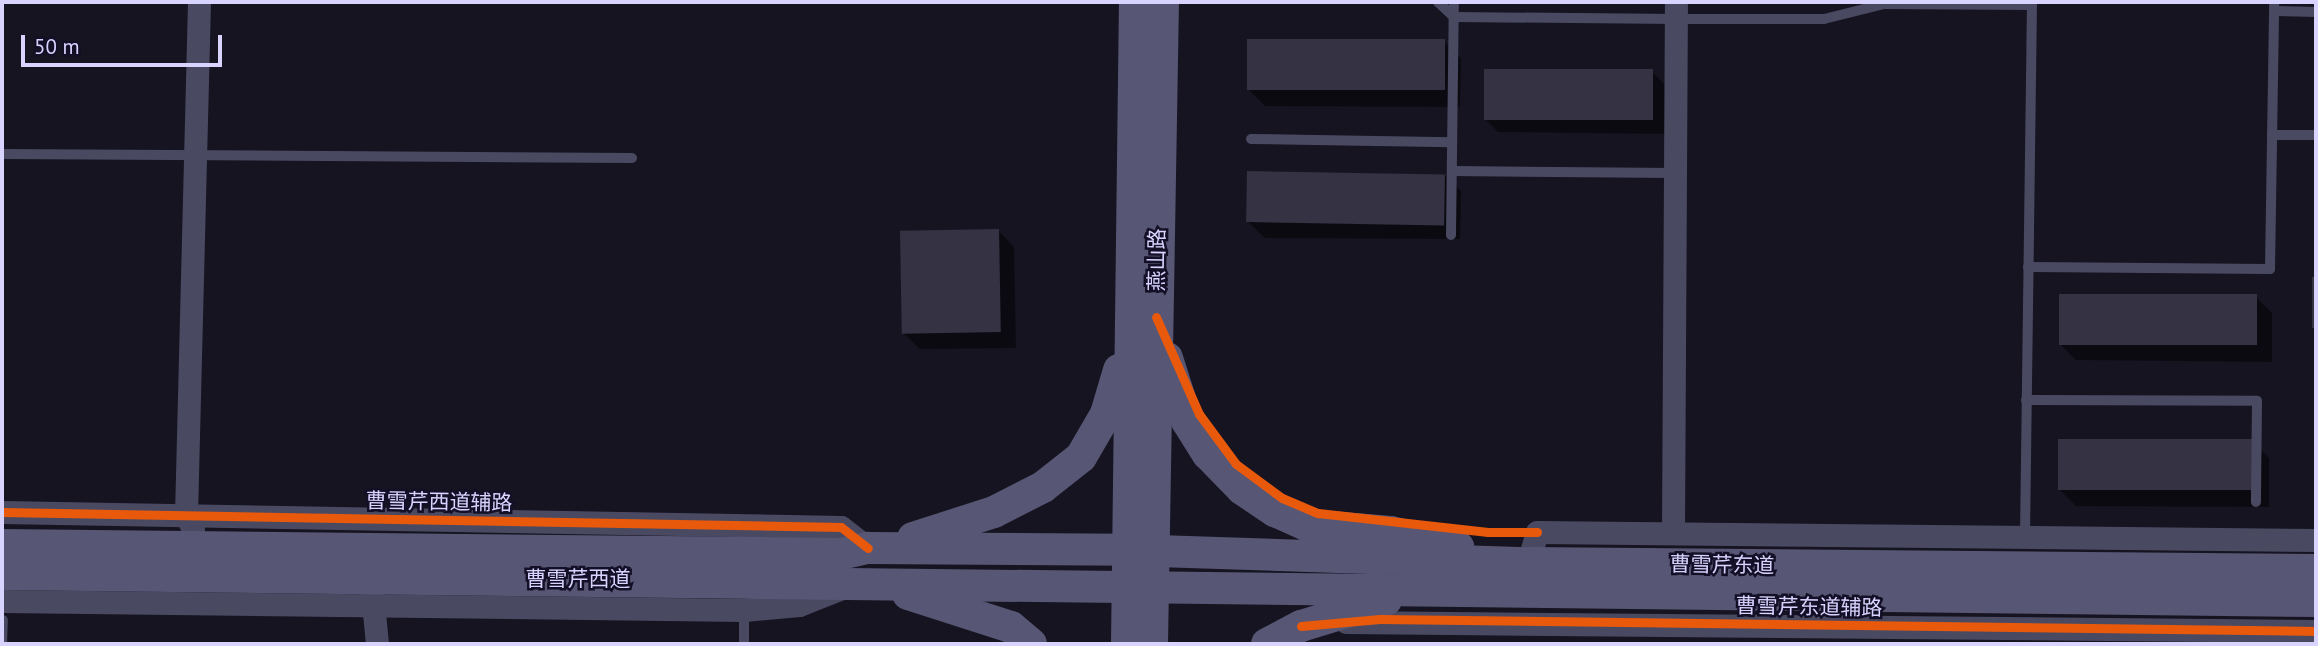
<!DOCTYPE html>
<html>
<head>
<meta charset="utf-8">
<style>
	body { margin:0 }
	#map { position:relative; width:2318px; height:646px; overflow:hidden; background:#161421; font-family:"PT Sans","Noto Sans SC",sans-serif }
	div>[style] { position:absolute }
	.shadow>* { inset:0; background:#0007 }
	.building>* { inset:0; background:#343243; transform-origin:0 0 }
	.lane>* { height:10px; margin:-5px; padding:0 5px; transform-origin:5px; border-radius:5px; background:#4a4962 }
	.street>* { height:23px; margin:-11.5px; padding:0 11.5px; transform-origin:11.5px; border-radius:11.5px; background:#4a4962 }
	.secondary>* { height:32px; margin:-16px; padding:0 16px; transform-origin:16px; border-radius:16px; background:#575674 }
	.cycleway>* { height:9px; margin:-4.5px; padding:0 4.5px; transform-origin:4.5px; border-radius:4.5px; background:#e8590c }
	span { translate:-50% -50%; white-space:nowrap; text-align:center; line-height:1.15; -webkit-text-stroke:5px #130f26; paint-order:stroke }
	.street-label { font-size:21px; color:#d9d4ff }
	.frame { position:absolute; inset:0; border:4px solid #d9d4ff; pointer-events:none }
	.scale { position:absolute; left:21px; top:35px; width:201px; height:32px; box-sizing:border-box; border:4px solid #d9d4ff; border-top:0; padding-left:9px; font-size:21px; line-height:24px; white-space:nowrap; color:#d9d4ff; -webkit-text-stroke:5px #130f26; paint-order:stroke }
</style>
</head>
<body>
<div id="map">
	<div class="shadow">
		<i style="clip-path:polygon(1444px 42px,1461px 58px,1460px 107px,1265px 106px,1248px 89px)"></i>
		<i style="clip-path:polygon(1652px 72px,1665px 85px,1665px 134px,1498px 132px,1485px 119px)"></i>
		<i style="clip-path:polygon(1444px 175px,1461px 191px,1460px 239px,1265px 238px,1248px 222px)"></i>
		<i style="clip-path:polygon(998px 230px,1014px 247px,1016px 348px,920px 349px,903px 333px)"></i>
		<i style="clip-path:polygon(2256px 297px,2272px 313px,2272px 362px,2076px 360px,2060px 344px)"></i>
		<i style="clip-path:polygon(2253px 442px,2269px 458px,2269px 507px,2076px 506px,2059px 489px)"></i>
	</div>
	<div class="building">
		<i style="left:1247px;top:39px;width:198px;height:51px"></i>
		<i style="left:1484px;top:69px;width:169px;height:51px"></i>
		<i style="left:1247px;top:171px;width:198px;height:51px;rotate:1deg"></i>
		<i style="left:999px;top:229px;width:103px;height:99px;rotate:89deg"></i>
		<i style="left:2312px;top:277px;width:4px;height:51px"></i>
		<i style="left:2059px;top:294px;width:198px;height:51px"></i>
		<i style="left:2058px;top:439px;width:195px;height:51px"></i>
	</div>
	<div class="lane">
		<i style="left:1438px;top:2px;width:22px;rotate:43deg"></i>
		<i style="left:1454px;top:17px;width:222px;rotate:0.5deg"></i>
		<i style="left:1676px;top:19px;width:148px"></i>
		<i style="left:1824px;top:19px;width:62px;rotate:-14deg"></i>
		<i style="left:1884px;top:4px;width:148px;rotate:0.4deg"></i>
		<i style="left:2274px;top:11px;width:42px;rotate:1.4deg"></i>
		<i style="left:2272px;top:135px;width:44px"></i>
		<i style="left:1251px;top:139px;width:201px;rotate:0.9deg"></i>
		<i style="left:2px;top:154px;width:630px;rotate:0.36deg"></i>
		<i style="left:1452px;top:171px;width:223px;rotate:0.5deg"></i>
		<i style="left:1451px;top:235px;width:233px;rotate:-89.3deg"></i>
		<i style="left:2028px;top:267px;width:242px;rotate:0.5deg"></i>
		<i style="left:2270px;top:269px;width:267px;rotate:-89.1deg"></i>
		<i style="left:2026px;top:400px;width:231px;rotate:0.2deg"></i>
		<i style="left:2257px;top:401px;width:101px;rotate:90.6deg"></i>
		<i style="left:2025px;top:536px;width:534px;rotate:-89.25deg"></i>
		<i style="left:744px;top:610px;width:34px;rotate:90deg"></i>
		<i style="left:2px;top:644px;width:24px;rotate:-88deg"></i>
	</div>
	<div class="street">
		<i style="left:2px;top:512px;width:839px;rotate:1.02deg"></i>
		<i style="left:841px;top:527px;width:34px;rotate:38deg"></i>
		<i style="left:193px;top:529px;width:16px;rotate:-117deg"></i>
		<i style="left:186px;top:515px;width:513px;rotate:-88.55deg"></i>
		<i style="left:1673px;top:532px;width:530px;rotate:-89.68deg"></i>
		<i style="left:1528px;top:563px;width:32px;rotate:-74deg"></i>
		<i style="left:1537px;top:532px;width:779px;rotate:0.59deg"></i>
		<i style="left:372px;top:592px;width:52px;rotate:84.5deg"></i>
		<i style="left:2px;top:601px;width:742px;rotate:0.69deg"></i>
		<i style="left:744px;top:610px;width:55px;rotate:-5.2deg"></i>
		<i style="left:799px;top:605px;width:46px;rotate:-21.6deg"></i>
		<i style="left:1346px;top:622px;width:970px;rotate:0.53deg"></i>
	</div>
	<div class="secondary">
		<i style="left:1167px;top:358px;width:66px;rotate:72.4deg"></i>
		<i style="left:1187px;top:421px;width:39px;rotate:58deg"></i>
		<i style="left:1208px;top:454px;width:49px;rotate:45.8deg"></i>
		<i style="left:1242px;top:489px;width:40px;rotate:34deg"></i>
		<i style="left:1275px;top:511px;width:34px;rotate:24deg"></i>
		<i style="left:1306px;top:525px;width:85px;rotate:4.7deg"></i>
		<i style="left:1391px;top:532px;width:69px;rotate:12.6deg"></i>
		<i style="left:913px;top:538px;width:85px;rotate:-17.8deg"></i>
		<i style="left:994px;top:512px;width:55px;rotate:-27deg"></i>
		<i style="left:1043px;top:487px;width:48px;rotate:-38.3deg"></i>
		<i style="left:1081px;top:457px;width:50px;rotate:-59.8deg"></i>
		<i style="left:1106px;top:414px;width:46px;rotate:-73.5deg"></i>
		<i style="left:2px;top:545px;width:839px;rotate:0.61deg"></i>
		<i style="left:841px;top:554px;width:28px;rotate:-13deg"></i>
		<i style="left:868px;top:548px;width:259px;rotate:0.4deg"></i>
		<i style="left:1127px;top:550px;width:401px;rotate:1.9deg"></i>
		<i style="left:1528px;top:563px;width:788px;rotate:0.51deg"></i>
		<i style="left:2px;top:574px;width:2314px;rotate:0.67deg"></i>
		<i style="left:908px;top:594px;width:108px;rotate:17.8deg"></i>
		<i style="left:1011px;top:627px;width:26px;rotate:40deg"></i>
		<i style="left:1127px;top:644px;width:642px;rotate:-89.29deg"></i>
		<i style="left:1152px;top:644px;width:642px;rotate:-89.02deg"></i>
		<i style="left:1267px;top:644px;width:38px;rotate:-28deg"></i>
		<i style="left:1301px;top:626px;width:89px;rotate:-17deg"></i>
	</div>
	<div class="cycleway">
		<i style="left:1156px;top:317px;width:106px;rotate:66.1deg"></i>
		<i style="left:1199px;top:414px;width:62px;rotate:53.5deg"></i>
		<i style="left:1236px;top:464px;width:57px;rotate:36.5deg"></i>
		<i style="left:1282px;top:498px;width:39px;rotate:23deg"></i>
		<i style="left:1318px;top:513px;width:171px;rotate:6.4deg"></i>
		<i style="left:1488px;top:532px;width:49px"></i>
		<i style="left:2px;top:512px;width:839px;rotate:1.02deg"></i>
		<i style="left:841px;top:527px;width:34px;rotate:38deg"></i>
		<i style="left:1301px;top:626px;width:79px;rotate:-5.1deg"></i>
		<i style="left:1380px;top:619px;width:936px;rotate:0.73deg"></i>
	</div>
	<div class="street-label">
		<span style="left:1157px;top:260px;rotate:-89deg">燕山路</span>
		<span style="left:439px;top:502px;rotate:1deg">曹雪芹西道辅路</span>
		<span style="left:1722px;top:565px;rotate:1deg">曹雪芹东道</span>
		<span style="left:578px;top:579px">曹雪芹西道</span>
		<span style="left:1809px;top:607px;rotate:1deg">曹雪芹东道辅路</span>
	</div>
	<div class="frame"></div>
	<div class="scale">50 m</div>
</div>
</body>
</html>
